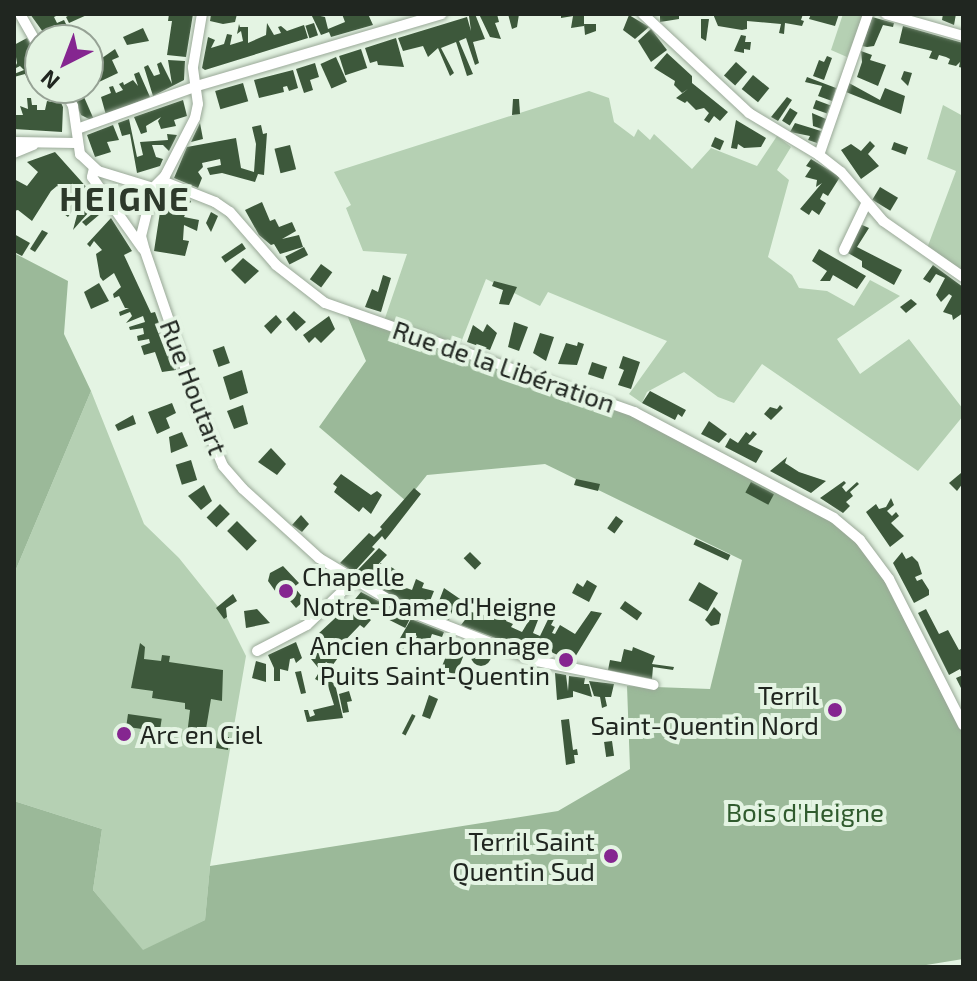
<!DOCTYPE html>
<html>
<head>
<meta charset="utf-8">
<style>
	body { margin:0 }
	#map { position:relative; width:977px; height:981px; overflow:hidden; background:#e4f4e3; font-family:"Exo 2",sans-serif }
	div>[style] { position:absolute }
	.green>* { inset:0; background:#b5d0b3 }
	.forest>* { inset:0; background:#9bb999 }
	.building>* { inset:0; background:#3d583b; transform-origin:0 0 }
	.round { border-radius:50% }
	.roads { filter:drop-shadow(0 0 2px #99a897) drop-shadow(0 0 2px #99a897) }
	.minor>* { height:10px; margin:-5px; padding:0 5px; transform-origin:5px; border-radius:5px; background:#fff }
	.dots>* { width:22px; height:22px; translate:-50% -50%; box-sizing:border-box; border:4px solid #e4f4e3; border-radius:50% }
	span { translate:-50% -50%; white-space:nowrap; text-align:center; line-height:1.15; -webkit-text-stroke:8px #e4f4e3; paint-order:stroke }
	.street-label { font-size:26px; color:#202620 }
	.poi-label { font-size:26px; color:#202620 }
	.left { translate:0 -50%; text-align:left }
	.right { translate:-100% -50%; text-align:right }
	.park-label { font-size:26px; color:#305b2e }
	.district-label { font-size:34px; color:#2d392b; font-weight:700; letter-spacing:2px }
	.frame { position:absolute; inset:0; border:16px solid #202620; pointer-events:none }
	.north { position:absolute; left:24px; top:24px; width:80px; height:80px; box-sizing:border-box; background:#e4f4e3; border:2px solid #96a295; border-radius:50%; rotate:222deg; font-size:22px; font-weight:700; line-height:32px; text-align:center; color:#202620 }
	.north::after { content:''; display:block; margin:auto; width:28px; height:36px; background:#852690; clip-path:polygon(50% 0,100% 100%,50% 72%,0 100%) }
</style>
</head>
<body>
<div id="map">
	<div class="green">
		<i style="clip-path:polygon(843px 14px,863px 16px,847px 57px,831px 50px)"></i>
		<i style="clip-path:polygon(589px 91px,609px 98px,614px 122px,634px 137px,638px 129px,650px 140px,654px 134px,692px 169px,711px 148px,757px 166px,777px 136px,791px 147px,777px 170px,789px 180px,768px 257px,792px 275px,799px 288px,827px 291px,854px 306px,870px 280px,900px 296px,837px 339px,860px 374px,909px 339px,963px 409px,963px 416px,918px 471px,762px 364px,734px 403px,718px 397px,684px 372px,647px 392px,642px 403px,629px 394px,667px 341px,548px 292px,540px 306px,486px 279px,458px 350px,383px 324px,407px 254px,363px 251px,346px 208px,351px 205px,334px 172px)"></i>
		<i style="clip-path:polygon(943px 105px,963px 116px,963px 268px,958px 273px,926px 251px,956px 171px,927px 159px)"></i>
		<i style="clip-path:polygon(91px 391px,144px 524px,179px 558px,227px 618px,246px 656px,210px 866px,205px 920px,143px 951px,93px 890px,102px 829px,14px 801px,14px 574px)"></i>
	</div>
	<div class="forest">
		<i style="clip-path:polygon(14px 253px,68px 281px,64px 334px,91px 391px,14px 574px)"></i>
		<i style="clip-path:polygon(345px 310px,599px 397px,809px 503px,873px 555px,963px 725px,963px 959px,914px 967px,14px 967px,14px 801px,102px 829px,93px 890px,143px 950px,205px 920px,210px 866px,558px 811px,630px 769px,627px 686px,710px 689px,742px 560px,545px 464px,427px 475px,406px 501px,319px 427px,366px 361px)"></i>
	</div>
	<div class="building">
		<i style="clip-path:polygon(30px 14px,60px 14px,54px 17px,57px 23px,64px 20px,67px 26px,58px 31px,55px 25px,43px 32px)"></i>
		<i style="clip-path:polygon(71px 14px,89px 14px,69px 23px,66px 17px)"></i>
		<i style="clip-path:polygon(169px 14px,193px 14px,186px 57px,167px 55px,172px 21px,168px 21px)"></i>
		<i style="clip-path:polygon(211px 14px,237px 14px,235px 22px,223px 24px,210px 21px)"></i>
		<i style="clip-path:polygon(311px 14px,325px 17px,328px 29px,345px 22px,342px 14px,368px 14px,373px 25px,331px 37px,329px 32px,321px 35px)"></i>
		<i style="clip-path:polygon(475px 14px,485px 39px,473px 42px,479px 63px,475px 65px,466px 38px,459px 41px,473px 74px,467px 76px,456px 42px,441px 48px,454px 73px,450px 76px,438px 48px,428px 57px,423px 46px,403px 51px,398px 38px,467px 17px,471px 31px,469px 16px)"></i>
		<i style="clip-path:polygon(479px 14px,497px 14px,499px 22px,495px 23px,501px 39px,490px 37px)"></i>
		<i style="clip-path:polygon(508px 14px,519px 14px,517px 27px,512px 29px)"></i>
		<i style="clip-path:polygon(561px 14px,584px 14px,584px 26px,571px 28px,573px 16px,561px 18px)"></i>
		<i style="clip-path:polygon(660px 14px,679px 14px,679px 19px,660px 22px)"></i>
		<i style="clip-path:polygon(713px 14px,803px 14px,801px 20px,804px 21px,802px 26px,785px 23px,784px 34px,779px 33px,781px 24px,747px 21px,747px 29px,742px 30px,718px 26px)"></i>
		<i style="clip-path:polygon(811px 14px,839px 14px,835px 26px,809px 19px)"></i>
		<i style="clip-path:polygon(943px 14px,956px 14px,954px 25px,942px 20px)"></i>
		<i style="clip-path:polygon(629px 15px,649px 27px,635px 39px,623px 30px)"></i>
		<i style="clip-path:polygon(872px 17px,894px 23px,893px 27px,883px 25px,874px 46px,867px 47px,862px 46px)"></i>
		<i style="clip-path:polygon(701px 19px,709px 19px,706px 41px,701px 38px)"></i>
		<i style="clip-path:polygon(267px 23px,274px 35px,281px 33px,278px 27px,281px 26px,287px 31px,304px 25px,308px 38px,205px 70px,202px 68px,208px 37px,215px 40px,211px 48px,224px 44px,227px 34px,232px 35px,230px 45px,243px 41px,241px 31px,237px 34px,239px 24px,240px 27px,248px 27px,248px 43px,266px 35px)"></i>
		<i style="left:314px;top:23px;width:13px;height:9px;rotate:72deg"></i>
		<i style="clip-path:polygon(584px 24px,596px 24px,596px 31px,585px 35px)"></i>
		<i style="clip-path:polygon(903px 26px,963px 43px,963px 68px,959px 67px,960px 62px,956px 66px,948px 64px,950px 59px,946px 57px,939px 55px,937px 60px,929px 58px,932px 51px,899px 43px)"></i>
		<i style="clip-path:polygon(143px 28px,149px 41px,127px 45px,123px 37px)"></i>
		<i style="clip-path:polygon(651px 29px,667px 50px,651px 62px,638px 41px)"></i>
		<i style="clip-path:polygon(741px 35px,746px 36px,745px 42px,751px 42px,750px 50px,744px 49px,744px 53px,734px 51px)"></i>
		<i style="clip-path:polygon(27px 38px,40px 62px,37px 84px,30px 84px,25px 74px,14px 77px,14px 74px,24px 70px,20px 66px,14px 69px,17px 63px,14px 45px)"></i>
		<i style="clip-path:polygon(396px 38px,404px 67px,378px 65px,377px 61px,370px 63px,365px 48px)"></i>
		<i style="clip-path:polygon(115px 49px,119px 57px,112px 60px,118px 73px,99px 82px,91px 66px,88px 68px,88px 57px,92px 65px)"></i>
		<i style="left:361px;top:49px;width:20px;height:23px;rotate:72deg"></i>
		<i style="clip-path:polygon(861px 51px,872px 55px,870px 60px,886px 65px,878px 86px,857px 77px,862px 62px)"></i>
		<i style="clip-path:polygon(667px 53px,692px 76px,692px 83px,728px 112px,720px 121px,714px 116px,709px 123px,704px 120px,709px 113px,704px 108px,696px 110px,687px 101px,685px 103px,676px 98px,688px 89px,682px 93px,674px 85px,675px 81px,654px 68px)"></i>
		<i style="clip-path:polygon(827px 56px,832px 58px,824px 80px,813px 76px,819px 60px,824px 62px)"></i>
		<i style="left:336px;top:57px;width:27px;height:17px;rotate:66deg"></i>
		<i style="clip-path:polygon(168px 60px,185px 61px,184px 80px,153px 96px,144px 67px,148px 65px,154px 76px,160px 74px,157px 64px,161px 62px,172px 84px)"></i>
		<i style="left:736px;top:62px;width:15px;height:18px;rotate:42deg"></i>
		<i style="clip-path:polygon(315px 63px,319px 77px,310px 80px,313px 90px,304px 93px,296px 69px)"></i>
		<i style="clip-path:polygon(293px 70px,298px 88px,289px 91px,287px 86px,283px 87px,284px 92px,259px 98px,254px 80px)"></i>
		<i style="clip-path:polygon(904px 71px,912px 73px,908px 86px,901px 79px)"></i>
		<i style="clip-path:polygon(139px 72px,150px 97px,106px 115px,101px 97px,111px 93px,109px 87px,113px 86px,116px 93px,123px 90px,119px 84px,123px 82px,124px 85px,133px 80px,138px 86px,134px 74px)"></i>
		<i style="left:753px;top:75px;width:21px;height:18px;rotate:39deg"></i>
		<i style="clip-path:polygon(807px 77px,836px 88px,832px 101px,818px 96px,822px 86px,805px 82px)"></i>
		<i style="left:243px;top:83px;width:19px;height:29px;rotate:74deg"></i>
		<i style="clip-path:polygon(849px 83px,880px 100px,885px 88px,905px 96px,901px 114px,846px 92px)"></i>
		<i style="clip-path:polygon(54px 88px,63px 107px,62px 132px,14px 129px,14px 115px,23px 115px,20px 106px,28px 109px,27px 98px,31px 98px,32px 105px,37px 105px,37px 110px,45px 110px,47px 101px,52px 102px,47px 92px)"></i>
		<i style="clip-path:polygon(69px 88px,80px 88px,95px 122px,81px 115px)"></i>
		<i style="clip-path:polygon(787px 97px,792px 100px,778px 121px,771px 117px)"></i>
		<i style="clip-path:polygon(513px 99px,519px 99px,520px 114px,512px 115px)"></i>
		<i style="clip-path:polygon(183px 100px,187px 116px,174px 120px,176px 126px,161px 129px,158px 121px,161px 117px,146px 126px,147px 132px,141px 134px,134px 117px)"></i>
		<i style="left:816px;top:100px;width:15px;height:9px;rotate:20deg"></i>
		<i style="left:790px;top:108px;width:9px;height:15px;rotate:32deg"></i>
		<i style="clip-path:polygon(812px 113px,826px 119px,822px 129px,813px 126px)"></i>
		<i style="clip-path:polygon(129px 119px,137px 157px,143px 155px,140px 142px,168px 140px,167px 134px,177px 135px,169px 151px,163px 145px,152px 145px,156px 157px,163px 159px,160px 166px,137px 173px,130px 134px,122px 136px,118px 123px)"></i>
		<i style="clip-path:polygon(736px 120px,766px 138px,761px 147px,744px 148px,738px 144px,737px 149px,731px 148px)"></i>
		<i style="clip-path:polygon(200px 123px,203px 139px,191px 142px)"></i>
		<i style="clip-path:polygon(795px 123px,821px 131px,817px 143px,808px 140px,810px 136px,790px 132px)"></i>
		<i style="clip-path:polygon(113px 125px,119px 140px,107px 142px,111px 152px,95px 157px,87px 135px)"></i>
		<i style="clip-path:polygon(261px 125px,263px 134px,267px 133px,264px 175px,258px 174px,255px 182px,222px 173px,210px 175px,207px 168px,221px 165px,220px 159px,202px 163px,203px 167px,198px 172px,202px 178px,198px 188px,174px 178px,187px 147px,236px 138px,241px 168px,254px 172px,256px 144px,252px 127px)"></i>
		<i style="left:715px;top:137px;width:10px;height:10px;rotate:24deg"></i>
		<i style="clip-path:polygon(870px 141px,875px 146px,868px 154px,879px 166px,861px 179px,841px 150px,851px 144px,861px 151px)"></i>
		<i style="left:894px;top:142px;width:15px;height:8px;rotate:20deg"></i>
		<i style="left:290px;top:145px;width:25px;height:16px;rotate:76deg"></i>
		<i style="clip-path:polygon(55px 152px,106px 209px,86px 226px,82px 222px,92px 214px,89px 212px,73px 230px,77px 215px,73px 210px,68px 217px,64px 214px,74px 201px,69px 203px,62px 194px,73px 183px,64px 190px,57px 186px,51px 191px,32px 221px,18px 210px,14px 211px,14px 179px,27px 186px,38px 172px,27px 162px)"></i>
		<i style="clip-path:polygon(811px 159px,840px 177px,828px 196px,823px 193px,820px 199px,826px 203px,819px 215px,812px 210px,809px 215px,800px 209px,822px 183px,816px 187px,817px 180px,805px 177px,811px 168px,806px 166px)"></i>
		<i style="left:880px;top:187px;width:21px;height:15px;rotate:31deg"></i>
		<i style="clip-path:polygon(169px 191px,191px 201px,184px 217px,199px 220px,197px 231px,184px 225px,183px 240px,189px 241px,185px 256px,154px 251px,160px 212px)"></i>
		<i style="clip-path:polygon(262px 202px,270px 221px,275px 219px,279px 227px,292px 222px,296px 231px,282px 239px,299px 235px,303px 247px,280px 254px,274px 244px,271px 245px,259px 235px,245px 210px)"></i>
		<i style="clip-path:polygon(211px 212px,218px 216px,211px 232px,206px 223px)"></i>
		<i style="clip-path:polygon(111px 218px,132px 251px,124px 255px,151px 313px,155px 312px,176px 370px,162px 372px,155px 352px,144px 355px,141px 346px,150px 343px,149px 339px,138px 341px,137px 336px,144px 334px,143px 328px,130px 330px,129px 327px,145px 322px,143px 316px,126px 323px,132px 316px,130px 312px,120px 316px,119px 312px,129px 308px,125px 308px,119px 296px,114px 298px,113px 294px,121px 287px,114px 273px,103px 281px,100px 277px,96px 254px,102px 250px,94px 241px,90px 247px,87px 244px)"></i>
		<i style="clip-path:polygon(860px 224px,869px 228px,857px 247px,902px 270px,894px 285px,862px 267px,862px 261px,848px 253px)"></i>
		<i style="clip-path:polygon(42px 230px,48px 233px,35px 252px,30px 249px)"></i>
		<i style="clip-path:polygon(14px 234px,30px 243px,22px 256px,14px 252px)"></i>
		<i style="left:242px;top:243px;width:7px;height:25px;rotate:56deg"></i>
		<i style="left:304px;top:247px;width:9px;height:21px;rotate:63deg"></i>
		<i style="clip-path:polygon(819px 249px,866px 276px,857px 289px,833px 275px,830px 281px,820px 281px,827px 271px,812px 261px)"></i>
		<i style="clip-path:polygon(243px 258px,259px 271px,245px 284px,231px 270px)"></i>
		<i style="left:321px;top:264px;width:14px;height:19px;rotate:36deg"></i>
		<i style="clip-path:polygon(933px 265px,963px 287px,963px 313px,953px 320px,952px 315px,943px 312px,952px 296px,949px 294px,941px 302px,936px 295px,945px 278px,936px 274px,930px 283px,923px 279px)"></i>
		<i style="clip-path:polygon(383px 275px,391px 278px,381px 312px,365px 307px,372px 289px,378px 292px)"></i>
		<i style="clip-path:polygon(494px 281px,517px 287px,509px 305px,499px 304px,503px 290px,492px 286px)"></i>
		<i style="clip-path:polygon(99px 283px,109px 301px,91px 309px,84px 292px)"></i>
		<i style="clip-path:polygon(911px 299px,917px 304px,906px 313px,900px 307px)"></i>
		<i style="clip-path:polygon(294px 311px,306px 322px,296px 331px,286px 319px)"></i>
		<i style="clip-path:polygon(276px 315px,282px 322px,271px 334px,264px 326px)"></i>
		<i style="clip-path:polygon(329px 316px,335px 329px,321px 343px,315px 337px,309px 343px,303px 335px)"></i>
		<i style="clip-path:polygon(514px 322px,528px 327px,519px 351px,508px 347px)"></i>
		<i style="clip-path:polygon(487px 324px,497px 333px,490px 350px,467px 342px,473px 325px,483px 332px)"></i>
		<i style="clip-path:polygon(540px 333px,554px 337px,546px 361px,533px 353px)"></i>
		<i style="clip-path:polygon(578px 342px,584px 344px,577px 365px,558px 364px,566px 343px,577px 346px)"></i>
		<i style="left:224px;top:346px;width:18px;height:12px;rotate:71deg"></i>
		<i style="clip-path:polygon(623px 356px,640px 362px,631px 389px,618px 385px,624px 370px,619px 368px)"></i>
		<i style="left:592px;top:362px;width:16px;height:13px;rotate:18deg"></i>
		<i style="clip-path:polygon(242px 370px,248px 393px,230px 400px,223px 377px)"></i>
		<i style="clip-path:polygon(650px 391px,686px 410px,682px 417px,678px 414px,675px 420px,642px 403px)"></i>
		<i style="clip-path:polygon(172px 403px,176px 413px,166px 418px,170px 428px,157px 434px,148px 412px)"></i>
		<i style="clip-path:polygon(243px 405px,248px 424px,234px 429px,227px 411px)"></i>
		<i style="clip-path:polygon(780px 405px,783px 408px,771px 420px,764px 414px,770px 407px,777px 409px)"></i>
		<i style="clip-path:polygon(133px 415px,136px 424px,118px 431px,115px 425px)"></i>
		<i style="clip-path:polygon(709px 421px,727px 434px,719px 443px,701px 434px)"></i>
		<i style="clip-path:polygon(753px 431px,757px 434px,748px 444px,763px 451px,756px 463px,725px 447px,730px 438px,738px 443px,746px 432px,750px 435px)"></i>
		<i style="clip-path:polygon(182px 432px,188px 446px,171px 453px,169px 437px)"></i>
		<i style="clip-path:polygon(271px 448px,286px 464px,277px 475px,258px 462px)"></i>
		<i style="clip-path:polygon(787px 457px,785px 463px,799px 472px,826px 481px,811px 493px,770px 471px)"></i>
		<i style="left:191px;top:460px;width:21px;height:16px;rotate:73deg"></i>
		<i style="clip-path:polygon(961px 473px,963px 483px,957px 491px,949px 483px)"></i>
		<i style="clip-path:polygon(341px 474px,371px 495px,377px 491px,382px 495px,371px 514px,363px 507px,359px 512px,334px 492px,337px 487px,333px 484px)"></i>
		<i style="clip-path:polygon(576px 479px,600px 484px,598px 491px,574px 485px)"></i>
		<i style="clip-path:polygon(844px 481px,846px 483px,842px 487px,846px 492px,857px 482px,859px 484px,850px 492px,853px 496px,846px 502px,850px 506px,843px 513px,820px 498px)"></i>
		<i style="left:751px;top:482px;width:26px;height:12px;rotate:28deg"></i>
		<i style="clip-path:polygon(204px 485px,212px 501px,201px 510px,188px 496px)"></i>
		<i style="clip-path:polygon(414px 488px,421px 494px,390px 534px,385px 540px,382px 536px,372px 547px,375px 549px,354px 572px,340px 563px,369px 533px,374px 537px,382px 529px,380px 527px)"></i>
		<i style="clip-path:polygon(891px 498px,894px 505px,887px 511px,892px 516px,896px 512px,899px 516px,891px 523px,904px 536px,890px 547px,866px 512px,876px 504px,879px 509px,886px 507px)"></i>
		<i style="left:220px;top:504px;width:14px;height:19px;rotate:45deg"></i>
		<i style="clip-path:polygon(301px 515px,309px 524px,302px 532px,292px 525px)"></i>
		<i style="left:616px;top:516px;width:9px;height:15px;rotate:36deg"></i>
		<i style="left:237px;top:521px;width:28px;height:14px;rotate:45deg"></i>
		<i style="left:696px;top:539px;width:38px;height:6px;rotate:25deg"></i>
		<i style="clip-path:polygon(379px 548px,387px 555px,373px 570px,381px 563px,386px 577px,391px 567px,401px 573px,395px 584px,412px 590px,416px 579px,424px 583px,422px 588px,434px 591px,426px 611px,389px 595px,355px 573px)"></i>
		<i style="left:470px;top:552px;width:16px;height:9px;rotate:45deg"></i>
		<i style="clip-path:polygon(902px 552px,906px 559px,912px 556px,918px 562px,922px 574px,915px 577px,917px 581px,922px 579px,929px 590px,929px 595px,914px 603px,893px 563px)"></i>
		<i style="clip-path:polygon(283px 566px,299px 583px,294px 587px,305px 600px,296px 608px,285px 595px,281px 599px,268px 581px,270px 573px)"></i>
		<i style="clip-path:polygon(587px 580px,597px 586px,589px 602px,572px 593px,577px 583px,583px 587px)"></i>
		<i style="left:699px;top:582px;width:22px;height:21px;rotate:30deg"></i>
		<i style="clip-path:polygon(444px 588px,463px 601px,460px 610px,454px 606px,449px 620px,434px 614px)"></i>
		<i style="clip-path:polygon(361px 592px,382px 603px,367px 617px,371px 620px,364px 628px,360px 625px,335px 651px,340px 655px,332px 666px,326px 662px,320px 670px,311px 659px,325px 643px,318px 634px,346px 608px,351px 612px,355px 608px,351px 604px)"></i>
		<i style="clip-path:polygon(233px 594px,237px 601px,226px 608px,227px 617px,224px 619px,216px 608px)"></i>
		<i style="left:625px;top:601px;width:21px;height:9px;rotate:35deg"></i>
		<i style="clip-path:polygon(714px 607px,721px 614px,719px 624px,711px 626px,705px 620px)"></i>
		<i style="clip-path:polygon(257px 609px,270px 623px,246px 628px,244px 611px)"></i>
		<i style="clip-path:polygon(553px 609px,558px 612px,551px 625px,555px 627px,552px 633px,555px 634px,560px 625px,575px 634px,591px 611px,602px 613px,572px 662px,547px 650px,543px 656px,461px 625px,471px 612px,493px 617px,499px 612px,508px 615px,506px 621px,513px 624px,511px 627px,522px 632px,531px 617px,538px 620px,533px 633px,540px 636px)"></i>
		<i style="clip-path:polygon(926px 609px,939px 634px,948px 630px,959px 650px,963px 648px,963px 692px,956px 678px,963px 675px,960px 669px,949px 675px,918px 613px)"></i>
		<i style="left:392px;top:610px;width:20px;height:10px;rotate:27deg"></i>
		<i style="clip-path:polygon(411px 619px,444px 632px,442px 637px,432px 634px,425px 653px,412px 647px,417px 636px,412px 633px,403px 649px,399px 647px,402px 641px,399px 640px)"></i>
		<i style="clip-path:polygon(296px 642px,302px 658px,296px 663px,294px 658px,290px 659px,288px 671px,280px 669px,280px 681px,274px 681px,274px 668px,268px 655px)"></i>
		<i style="clip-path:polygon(140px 643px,145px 647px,144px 659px,161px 661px,162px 655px,170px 656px,169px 662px,223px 670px,222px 701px,211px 699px,204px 741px,189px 739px,187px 735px,190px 710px,185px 709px,185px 703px,152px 698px,153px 691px,131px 688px)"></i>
		<i style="left:451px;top:644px;width:16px;height:27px;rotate:22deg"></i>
		<i class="round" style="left:471px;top:646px;width:20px;height:20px"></i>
		<i style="clip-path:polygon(633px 647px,655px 656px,652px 664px,674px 667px,673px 670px,653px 667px,652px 679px,608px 670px,610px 660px,621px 662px,624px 649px,632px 651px)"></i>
		<i style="clip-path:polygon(256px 661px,266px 664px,266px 682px,252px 678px)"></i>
		<i style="clip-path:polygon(301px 671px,306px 693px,301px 694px,295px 672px)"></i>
		<i style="clip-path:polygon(555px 673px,566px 675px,568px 691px,569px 676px,585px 678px,584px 684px,589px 684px,592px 697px,573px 691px,573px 697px,557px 700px)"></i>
		<i style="clip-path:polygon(318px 674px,335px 684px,343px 718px,307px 722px,304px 710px,308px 710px,310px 717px,315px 715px,313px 710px,334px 705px,328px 686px,315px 679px)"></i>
		<i style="clip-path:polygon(589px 681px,614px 684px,611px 697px,605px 697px,607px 706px,602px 708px,600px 697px,594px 696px)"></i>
		<i style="clip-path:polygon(349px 691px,352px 701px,347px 702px,349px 712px,343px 713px,339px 694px)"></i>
		<i style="clip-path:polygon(429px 695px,438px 699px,430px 719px,422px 716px)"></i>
		<i style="left:128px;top:714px;width:34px;height:13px;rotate:8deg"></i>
		<i style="left:412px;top:714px;width:4px;height:22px;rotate:27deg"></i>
		<i style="clip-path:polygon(569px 719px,573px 750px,577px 749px,578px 755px,574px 755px,575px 763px,566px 765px,561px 720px)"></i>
		<i style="clip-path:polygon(218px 736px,229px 737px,228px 750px,216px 748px)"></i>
		<i style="left:612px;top:741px;width:15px;height:8px;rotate:82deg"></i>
	</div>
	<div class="roads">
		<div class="minor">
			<i style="left:20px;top:14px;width:40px;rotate:60.3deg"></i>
			<i style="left:643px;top:14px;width:145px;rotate:43deg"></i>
			<i style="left:749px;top:113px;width:82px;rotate:31deg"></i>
			<i style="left:819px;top:155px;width:28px;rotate:38deg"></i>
			<i style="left:841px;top:172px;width:65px;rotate:49.4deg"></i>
			<i style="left:883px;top:221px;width:98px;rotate:35deg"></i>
			<i style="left:886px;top:14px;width:80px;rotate:15.9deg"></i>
			<i style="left:63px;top:88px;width:21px;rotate:61deg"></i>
			<i style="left:73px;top:106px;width:49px;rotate:81.7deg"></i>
			<i style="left:80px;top:154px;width:25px;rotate:43deg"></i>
			<i style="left:98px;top:171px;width:58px;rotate:17.2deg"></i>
			<i style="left:153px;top:188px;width:17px;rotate:-45deg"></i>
			<i style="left:165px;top:176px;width:65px;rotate:-62.7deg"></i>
			<i style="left:195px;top:118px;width:14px;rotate:-78deg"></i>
			<i style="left:198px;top:104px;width:37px;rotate:-98deg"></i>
			<i style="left:193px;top:67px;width:54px;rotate:-80.4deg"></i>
			<i style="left:77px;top:129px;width:127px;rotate:-19.7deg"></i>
			<i style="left:197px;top:86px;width:255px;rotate:-16.4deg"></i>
			<i style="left:14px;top:142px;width:62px;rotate:0.9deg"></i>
			<i style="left:14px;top:153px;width:21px;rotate:-23deg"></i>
			<i style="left:819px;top:155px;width:149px;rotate:-70.8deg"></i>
			<i style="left:94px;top:168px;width:9px;rotate:103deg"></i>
			<i style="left:92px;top:177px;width:88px;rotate:54.7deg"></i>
			<i style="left:162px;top:181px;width:57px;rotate:21.6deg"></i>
			<i style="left:215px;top:202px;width:18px;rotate:34deg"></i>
			<i style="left:230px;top:212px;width:70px;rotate:49deg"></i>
			<i style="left:276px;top:265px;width:62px;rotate:37.8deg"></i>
			<i style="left:325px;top:303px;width:328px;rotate:19.4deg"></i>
			<i style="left:634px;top:412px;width:226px;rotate:27.9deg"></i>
			<i style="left:834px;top:518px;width:34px;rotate:40deg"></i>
			<i style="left:860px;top:540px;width:49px;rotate:53.4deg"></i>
			<i style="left:889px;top:579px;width:164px;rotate:63.1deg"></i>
			<i style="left:153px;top:188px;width:49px;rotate:104deg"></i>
			<i style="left:141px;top:236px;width:16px;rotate:75deg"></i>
			<i style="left:145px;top:251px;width:178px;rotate:71deg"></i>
			<i style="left:203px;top:419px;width:51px;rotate:66.9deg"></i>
			<i style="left:223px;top:466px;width:30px;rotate:49deg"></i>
			<i style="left:243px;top:489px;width:103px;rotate:42.2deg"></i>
			<i style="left:319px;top:558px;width:101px;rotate:30.9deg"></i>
			<i style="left:406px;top:610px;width:141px;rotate:21.3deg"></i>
			<i style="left:537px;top:661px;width:119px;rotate:11.6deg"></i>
			<i style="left:844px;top:250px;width:51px;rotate:-64.4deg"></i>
			<i style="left:257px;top:651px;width:56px;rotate:-27.5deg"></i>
			<i style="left:307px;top:625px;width:64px;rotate:-43.7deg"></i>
		</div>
	</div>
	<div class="dots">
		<i style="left:286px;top:591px;background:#852690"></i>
		<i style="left:566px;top:660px;background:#852690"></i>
		<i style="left:835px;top:710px;background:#852690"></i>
		<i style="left:124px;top:734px;background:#852690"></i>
		<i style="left:611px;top:856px;background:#852690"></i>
	</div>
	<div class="street-label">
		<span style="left:504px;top:366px;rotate:19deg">Rue de la Libération</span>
		<span style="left:194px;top:387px;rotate:69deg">Rue Houtart</span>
	</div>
	<div class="poi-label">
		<span class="left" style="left:302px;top:591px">Chapelle<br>Notre-Dame d'Heigne</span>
		<span class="right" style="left:550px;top:660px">Ancien charbonnage<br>Puits Saint-Quentin</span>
		<span class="right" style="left:819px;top:710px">Terril<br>Saint-Quentin Nord</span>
		<span class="left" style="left:140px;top:734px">Arc en Ciel</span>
		<span class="right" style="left:595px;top:856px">Terril Saint<br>Quentin Sud</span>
	</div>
	<div class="park-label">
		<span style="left:805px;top:812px">Bois d'Heigne</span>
	</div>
	<div class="district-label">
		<span style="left:125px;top:198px">HEIGNE</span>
	</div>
	<div class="frame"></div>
	<div class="north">N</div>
</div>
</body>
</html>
